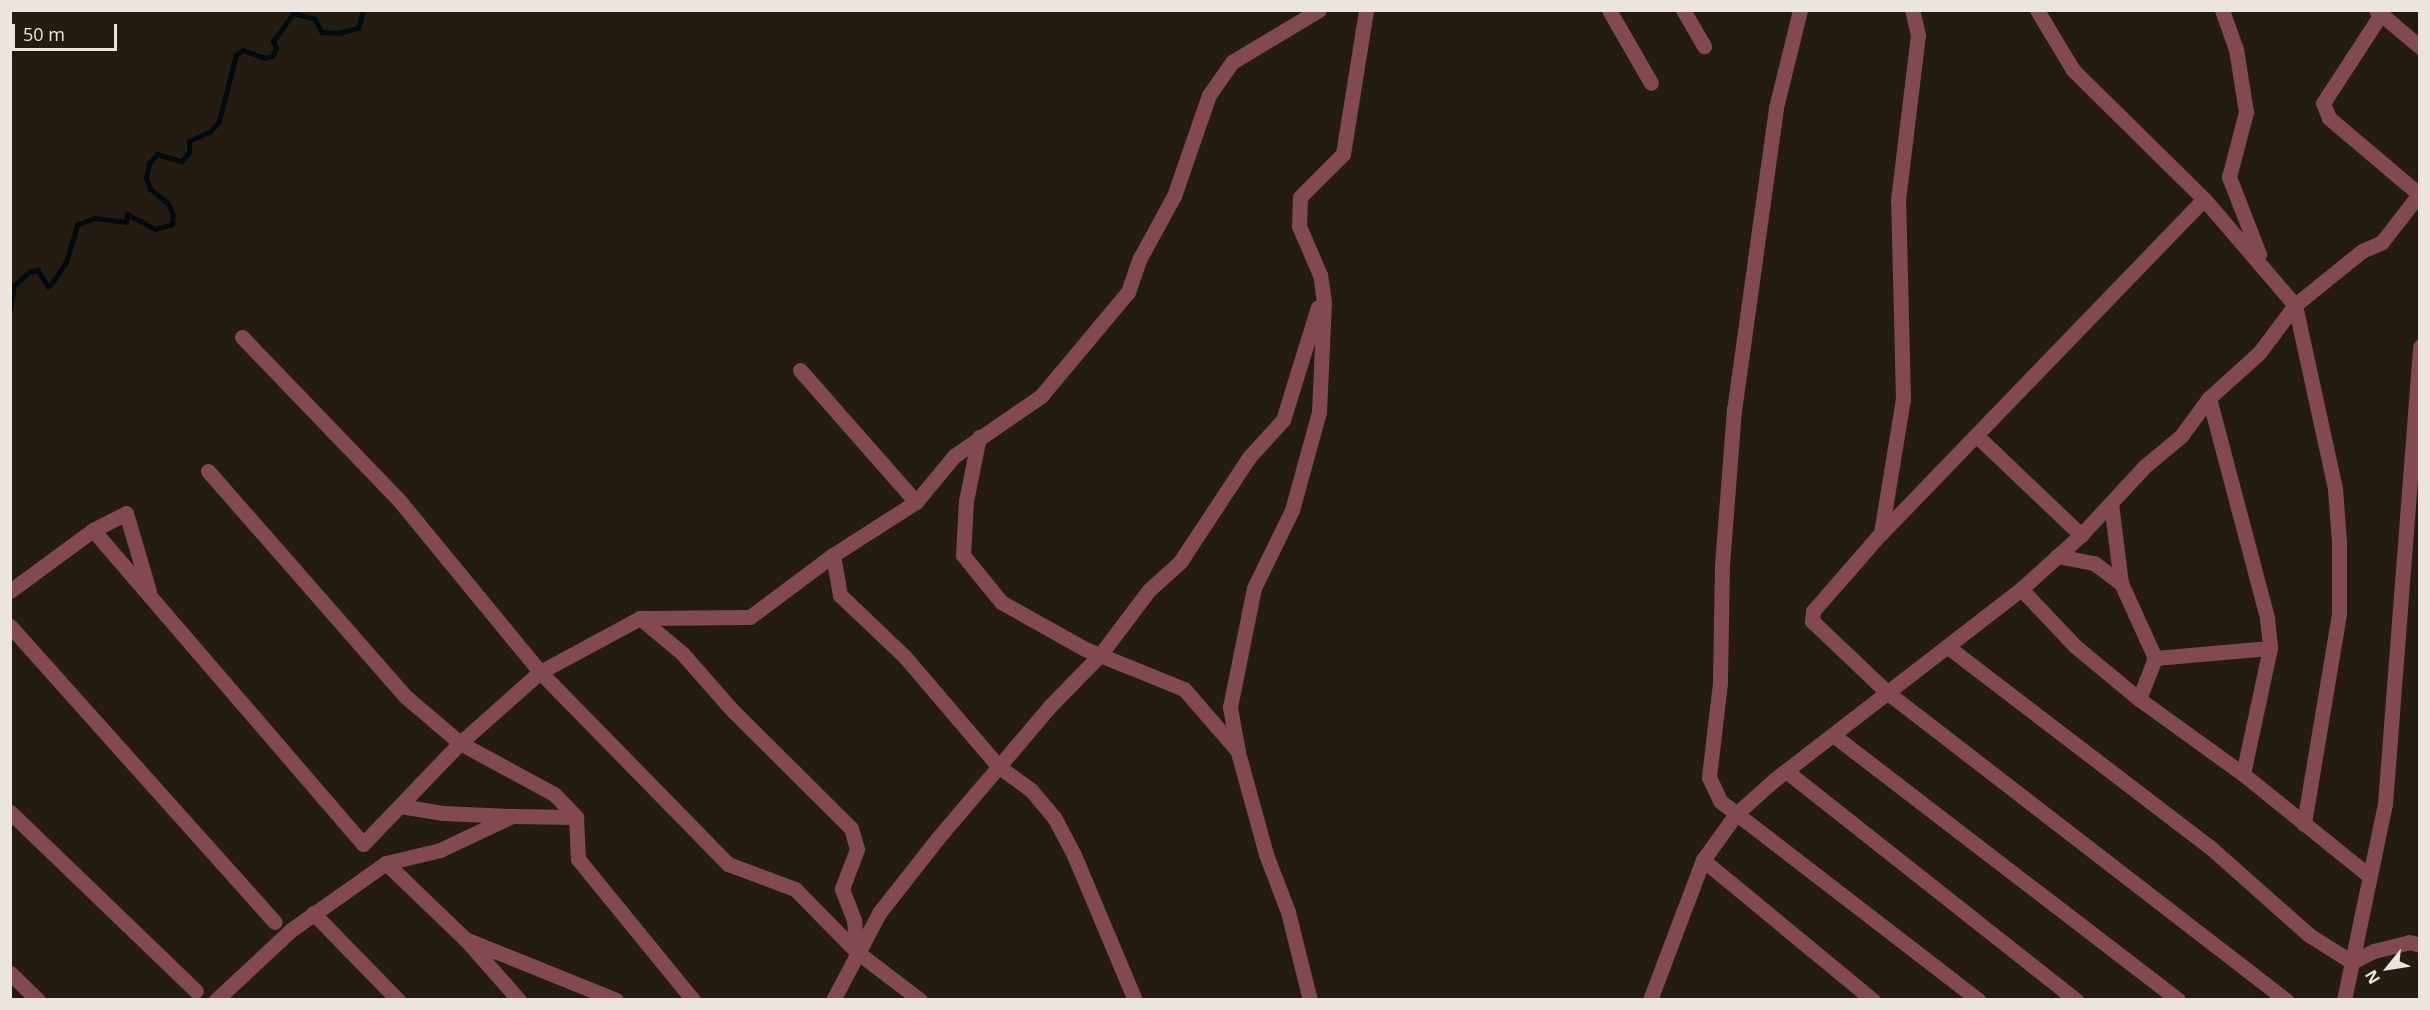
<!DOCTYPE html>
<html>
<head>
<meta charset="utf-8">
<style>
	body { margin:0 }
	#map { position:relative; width:2430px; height:1010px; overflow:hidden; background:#241b11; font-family:"Open Sans",sans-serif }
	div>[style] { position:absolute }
	.stream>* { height:4.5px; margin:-2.25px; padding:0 2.25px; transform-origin:2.25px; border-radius:2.25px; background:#000b0f }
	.minor>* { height:15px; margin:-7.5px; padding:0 7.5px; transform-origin:7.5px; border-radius:7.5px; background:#834950 }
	span { translate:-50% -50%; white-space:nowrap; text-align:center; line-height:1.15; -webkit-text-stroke:4.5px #241b11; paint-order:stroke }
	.frame { position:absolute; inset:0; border:12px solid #ebe5de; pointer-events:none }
	.north { position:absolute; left:2358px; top:938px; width:60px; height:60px; -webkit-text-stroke:4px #241b11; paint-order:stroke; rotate:240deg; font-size:16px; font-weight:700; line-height:24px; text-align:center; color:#ebe5de }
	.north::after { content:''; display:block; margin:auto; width:21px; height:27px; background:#ebe5de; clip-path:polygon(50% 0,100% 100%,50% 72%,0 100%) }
	.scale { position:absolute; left:12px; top:24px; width:105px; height:27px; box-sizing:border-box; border:3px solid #ebe5de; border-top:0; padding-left:8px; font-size:18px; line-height:21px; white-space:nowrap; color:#ebe5de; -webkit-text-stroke:4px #241b11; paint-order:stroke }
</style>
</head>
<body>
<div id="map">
	<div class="stream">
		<i style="left:10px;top:310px;width:24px;rotate:-81deg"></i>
		<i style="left:14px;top:286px;width:21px;rotate:-43deg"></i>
		<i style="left:29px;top:272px;width:9px;rotate:-13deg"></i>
		<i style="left:38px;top:270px;width:19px;rotate:58deg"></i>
		<i style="left:48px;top:286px;width:5px;rotate:-37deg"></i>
		<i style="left:52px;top:283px;width:25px;rotate:-56deg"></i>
		<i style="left:66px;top:262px;width:39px;rotate:-73deg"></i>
		<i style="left:77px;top:225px;width:18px;rotate:-22deg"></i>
		<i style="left:94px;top:218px;width:32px;rotate:7deg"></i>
		<i style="left:126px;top:222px;width:8px;rotate:-83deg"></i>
		<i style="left:127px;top:214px;width:32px;rotate:28deg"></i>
		<i style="left:155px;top:229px;width:18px;rotate:-16deg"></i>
		<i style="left:172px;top:224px;width:9px;rotate:-84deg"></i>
		<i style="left:173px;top:215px;width:12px;rotate:-114deg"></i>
		<i style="left:168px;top:204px;width:23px;rotate:-140deg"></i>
		<i style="left:150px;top:189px;width:12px;rotate:-110deg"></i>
		<i style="left:146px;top:178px;width:14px;rotate:-78deg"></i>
		<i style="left:149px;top:164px;width:13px;rotate:-51deg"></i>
		<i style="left:157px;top:154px;width:26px;rotate:16deg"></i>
		<i style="left:182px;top:161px;width:11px;rotate:-52deg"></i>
		<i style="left:189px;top:152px;width:11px;rotate:-90deg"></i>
		<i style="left:189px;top:141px;width:24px;rotate:-24deg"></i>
		<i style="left:211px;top:131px;width:13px;rotate:-51deg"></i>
		<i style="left:219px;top:121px;width:68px;rotate:-75.6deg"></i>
		<i style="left:236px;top:55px;width:9px;rotate:-36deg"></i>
		<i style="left:243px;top:50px;width:23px;rotate:20deg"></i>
		<i style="left:265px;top:58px;width:7px;rotate:-16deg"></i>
		<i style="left:272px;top:56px;width:9px;rotate:-63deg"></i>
		<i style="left:276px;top:48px;width:7px;rotate:-117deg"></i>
		<i style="left:273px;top:42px;width:35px;rotate:-55deg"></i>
		<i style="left:293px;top:13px;width:23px;rotate:15deg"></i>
		<i style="left:315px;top:19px;width:15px;rotate:62deg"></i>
		<i style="left:322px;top:32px;width:17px;rotate:3deg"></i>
		<i style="left:339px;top:33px;width:20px;rotate:-15deg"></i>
		<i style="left:358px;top:28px;width:19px;rotate:-74deg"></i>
	</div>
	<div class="minor">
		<i style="left:1609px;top:10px;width:84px;rotate:60.1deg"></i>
		<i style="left:1683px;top:10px;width:42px;rotate:59.7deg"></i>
		<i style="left:1800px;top:10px;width:101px;rotate:103.8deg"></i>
		<i style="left:1776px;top:108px;width:304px;rotate:97.9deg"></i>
		<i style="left:1734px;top:409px;width:156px;rotate:94.4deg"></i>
		<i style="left:1722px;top:565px;width:118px;rotate:91deg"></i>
		<i style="left:1720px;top:683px;width:95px;rotate:96.7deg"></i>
		<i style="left:1709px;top:777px;width:26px;rotate:65deg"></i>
		<i style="left:1720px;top:801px;width:326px;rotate:37.6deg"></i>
		<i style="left:2037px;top:10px;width:70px;rotate:59deg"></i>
		<i style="left:2073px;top:70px;width:184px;rotate:44.6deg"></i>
		<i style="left:2204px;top:199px;width:140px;rotate:49.4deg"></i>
		<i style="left:2295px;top:305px;width:188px;rotate:77.7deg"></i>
		<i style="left:2335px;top:489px;width:52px;rotate:85.6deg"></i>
		<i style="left:2339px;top:541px;width:73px;rotate:90deg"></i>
		<i style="left:2339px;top:614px;width:213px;rotate:99.5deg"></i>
		<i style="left:2222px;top:10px;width:41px;rotate:70.3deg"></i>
		<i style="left:2236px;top:49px;width:64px;rotate:81deg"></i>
		<i style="left:2246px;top:112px;width:67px;rotate:104.7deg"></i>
		<i style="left:2229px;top:177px;width:83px;rotate:68.7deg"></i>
		<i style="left:2376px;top:10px;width:6px;rotate:39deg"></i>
		<i style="left:2381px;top:14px;width:106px;rotate:123.1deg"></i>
		<i style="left:2323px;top:103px;width:16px;rotate:68deg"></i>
		<i style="left:2329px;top:118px;width:118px;rotate:40.2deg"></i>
		<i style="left:2381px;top:14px;width:51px;rotate:40.2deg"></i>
		<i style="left:2204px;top:199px;width:465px;rotate:134deg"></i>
		<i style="left:1881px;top:533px;width:103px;rotate:131.1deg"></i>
		<i style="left:1813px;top:611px;width:10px;rotate:96deg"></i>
		<i style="left:1812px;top:621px;width:105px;rotate:43.5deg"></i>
		<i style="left:1888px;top:693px;width:503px;rotate:37.65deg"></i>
		<i style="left:242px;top:337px;width:225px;rotate:46.1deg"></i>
		<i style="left:398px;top:499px;width:224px;rotate:50.6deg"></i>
		<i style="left:540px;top:672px;width:269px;rotate:45.6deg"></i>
		<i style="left:728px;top:864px;width:72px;rotate:20.5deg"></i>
		<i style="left:795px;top:889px;width:88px;rotate:45.5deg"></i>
		<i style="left:857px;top:952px;width:79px;rotate:37.3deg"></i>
		<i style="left:800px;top:370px;width:176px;rotate:48.7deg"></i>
		<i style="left:2209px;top:398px;width:228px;rotate:75.2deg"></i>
		<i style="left:2267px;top:618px;width:30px;rotate:84deg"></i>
		<i style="left:2270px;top:648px;width:129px;rotate:102.1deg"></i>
		<i style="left:1977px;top:436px;width:144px;rotate:43.6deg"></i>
		<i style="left:979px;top:437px;width:65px;rotate:101.5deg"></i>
		<i style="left:966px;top:501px;width:54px;rotate:93.2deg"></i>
		<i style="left:963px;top:555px;width:60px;rotate:51deg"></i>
		<i style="left:1001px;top:602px;width:96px;rotate:29.2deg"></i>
		<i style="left:1085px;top:649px;width:107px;rotate:22deg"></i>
		<i style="left:1184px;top:689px;width:79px;rotate:49.1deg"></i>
		<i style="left:208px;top:471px;width:300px;rotate:48.8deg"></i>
		<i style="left:406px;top:697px;width:71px;rotate:40.4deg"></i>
		<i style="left:460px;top:743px;width:107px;rotate:28.5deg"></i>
		<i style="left:554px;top:794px;width:32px;rotate:46deg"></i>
		<i style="left:576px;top:817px;width:42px;rotate:87.3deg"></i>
		<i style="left:578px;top:859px;width:182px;rotate:50.8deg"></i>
		<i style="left:2111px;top:503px;width:81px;rotate:82.9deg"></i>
		<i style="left:2121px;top:583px;width:82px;rotate:65.6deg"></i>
		<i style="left:2155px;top:658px;width:44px;rotate:111.3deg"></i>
		<i style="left:93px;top:530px;width:414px;rotate:49.3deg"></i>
		<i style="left:363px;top:844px;width:140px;rotate:-46.2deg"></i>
		<i style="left:460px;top:743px;width:107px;rotate:-41.6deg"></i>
		<i style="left:540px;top:672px;width:114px;rotate:-28.4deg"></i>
		<i style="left:640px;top:618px;width:110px;rotate:-0.5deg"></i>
		<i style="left:750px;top:617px;width:104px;rotate:-36.8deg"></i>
		<i style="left:833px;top:555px;width:98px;rotate:-32.6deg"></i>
		<i style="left:916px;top:502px;width:60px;rotate:-50.4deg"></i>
		<i style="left:954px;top:456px;width:106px;rotate:-34.6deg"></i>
		<i style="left:1041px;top:396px;width:136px;rotate:-50.1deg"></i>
		<i style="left:1128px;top:292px;width:36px;rotate:-71deg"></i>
		<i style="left:1140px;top:258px;width:71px;rotate:-61.3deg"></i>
		<i style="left:1174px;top:196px;width:107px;rotate:-70.9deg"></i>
		<i style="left:1209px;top:95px;width:40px;rotate:-55.1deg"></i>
		<i style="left:1232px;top:62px;width:101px;rotate:-30.9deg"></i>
		<i style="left:1881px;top:533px;width:136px;rotate:-80.7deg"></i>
		<i style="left:1903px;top:399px;width:199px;rotate:-91.4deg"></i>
		<i style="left:1898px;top:200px;width:166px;rotate:-83.1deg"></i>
		<i style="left:1918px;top:35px;width:26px;rotate:-103deg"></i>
		<i style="left:833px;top:555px;width:41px;rotate:80.1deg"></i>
		<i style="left:840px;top:595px;width:90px;rotate:43.6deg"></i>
		<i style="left:905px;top:657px;width:143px;rotate:49.5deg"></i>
		<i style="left:998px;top:766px;width:41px;rotate:36deg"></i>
		<i style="left:1031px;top:790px;width:35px;rotate:50deg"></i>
		<i style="left:1054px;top:817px;width:43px;rotate:62.2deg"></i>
		<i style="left:1074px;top:855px;width:157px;rotate:67.2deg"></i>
		<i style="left:2057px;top:556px;width:38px;rotate:11deg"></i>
		<i style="left:2094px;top:563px;width:34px;rotate:37deg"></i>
		<i style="left:2021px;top:589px;width:79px;rotate:46.5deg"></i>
		<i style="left:2075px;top:646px;width:83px;rotate:39.6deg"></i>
		<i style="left:2139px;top:699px;width:128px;rotate:35.8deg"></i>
		<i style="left:2243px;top:774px;width:161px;rotate:38.9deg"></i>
		<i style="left:10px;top:591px;width:103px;rotate:-36.3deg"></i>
		<i style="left:93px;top:530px;width:37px;rotate:-27deg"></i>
		<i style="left:126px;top:513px;width:81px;rotate:73.6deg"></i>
		<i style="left:640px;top:618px;width:55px;rotate:39.8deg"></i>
		<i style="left:682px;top:653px;width:77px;rotate:48.7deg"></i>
		<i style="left:733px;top:711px;width:166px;rotate:44.8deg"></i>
		<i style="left:851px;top:828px;width:22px;rotate:74deg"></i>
		<i style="left:857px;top:849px;width:43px;rotate:110.6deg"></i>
		<i style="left:842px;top:889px;width:33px;rotate:69deg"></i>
		<i style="left:854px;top:920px;width:32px;rotate:85deg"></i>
		<i style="left:10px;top:626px;width:397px;rotate:48.2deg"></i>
		<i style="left:1948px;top:647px;width:331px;rotate:37.4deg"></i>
		<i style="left:2211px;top:848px;width:131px;rotate:41.6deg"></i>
		<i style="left:2309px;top:935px;width:51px;rotate:32.1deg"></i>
		<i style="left:2352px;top:962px;width:25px;rotate:-27deg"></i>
		<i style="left:2374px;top:951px;width:36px;rotate:-14deg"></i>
		<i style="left:2409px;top:942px;width:11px;rotate:15deg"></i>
		<i style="left:2155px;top:658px;width:115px;rotate:-5deg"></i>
		<i style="left:1833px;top:735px;width:435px;rotate:37.5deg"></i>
		<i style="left:1786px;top:771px;width:370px;rotate:38.3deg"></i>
		<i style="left:400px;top:806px;width:44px;rotate:9.2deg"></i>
		<i style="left:443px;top:813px;width:68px;rotate:2.5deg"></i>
		<i style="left:10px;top:812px;width:258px;rotate:43.9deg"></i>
		<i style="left:1703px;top:860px;width:220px;rotate:39.5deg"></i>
		<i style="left:386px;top:863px;width:110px;rotate:43.9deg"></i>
		<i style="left:465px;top:939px;width:163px;rotate:22deg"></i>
		<i style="left:313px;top:913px;width:122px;rotate:45.7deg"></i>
		<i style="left:467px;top:941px;width:79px;rotate:48.6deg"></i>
		<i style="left:10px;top:973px;width:39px;rotate:44deg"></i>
		<i style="left:216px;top:1000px;width:103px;rotate:-43deg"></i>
		<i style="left:291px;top:930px;width:116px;rotate:-35.2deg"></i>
		<i style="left:386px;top:863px;width:56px;rotate:-13.5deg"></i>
		<i style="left:440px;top:850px;width:80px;rotate:-25.3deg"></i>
		<i style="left:512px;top:816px;width:64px;rotate:0.9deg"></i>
		<i style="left:833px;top:1000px;width:98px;rotate:-62.1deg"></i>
		<i style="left:879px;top:913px;width:94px;rotate:-51.9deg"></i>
		<i style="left:937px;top:839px;width:175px;rotate:-49.6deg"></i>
		<i style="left:1050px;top:706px;width:71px;rotate:-45.6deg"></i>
		<i style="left:1100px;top:655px;width:81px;rotate:-53deg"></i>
		<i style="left:1149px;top:590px;width:42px;rotate:-42.1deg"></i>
		<i style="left:1180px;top:562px;width:127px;rotate:-56.6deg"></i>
		<i style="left:1250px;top:456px;width:49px;rotate:-47.5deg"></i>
		<i style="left:1283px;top:420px;width:118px;rotate:-72.8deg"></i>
		<i style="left:1310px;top:1000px;width:91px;rotate:-104deg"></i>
		<i style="left:1288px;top:912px;width:62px;rotate:-110.8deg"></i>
		<i style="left:1266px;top:854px;width:106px;rotate:-105.4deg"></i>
		<i style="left:1238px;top:752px;width:46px;rotate:-100.1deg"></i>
		<i style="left:1230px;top:707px;width:121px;rotate:-78.6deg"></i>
		<i style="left:1254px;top:588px;width:87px;rotate:-64deg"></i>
		<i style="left:1292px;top:510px;width:102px;rotate:-74.6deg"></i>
		<i style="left:1319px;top:412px;width:110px;rotate:-87.4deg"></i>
		<i style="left:1324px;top:302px;width:27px;rotate:-98deg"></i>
		<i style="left:1320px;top:275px;width:53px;rotate:-113.2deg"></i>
		<i style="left:1299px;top:226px;width:29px;rotate:-88deg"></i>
		<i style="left:1300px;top:197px;width:61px;rotate:-45deg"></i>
		<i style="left:1343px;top:154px;width:146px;rotate:-80.9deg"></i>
		<i style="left:1650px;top:1000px;width:150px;rotate:-69.3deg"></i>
		<i style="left:1703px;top:860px;width:57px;rotate:-54.3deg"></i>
		<i style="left:1736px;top:814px;width:51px;rotate:-41.8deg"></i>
		<i style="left:1774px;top:780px;width:312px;rotate:-37.7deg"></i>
		<i style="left:2021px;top:589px;width:81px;rotate:-42deg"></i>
		<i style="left:2081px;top:535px;width:94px;rotate:-47.2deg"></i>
		<i style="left:2145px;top:466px;width:47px;rotate:-39.8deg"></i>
		<i style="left:2181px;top:436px;width:47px;rotate:-53.6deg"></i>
		<i style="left:2209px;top:398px;width:67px;rotate:-42deg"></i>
		<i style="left:2259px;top:353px;width:60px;rotate:-53.1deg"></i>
		<i style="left:2295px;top:305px;width:86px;rotate:-38.9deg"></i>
		<i style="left:2362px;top:251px;width:22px;rotate:-24deg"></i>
		<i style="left:2382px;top:242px;width:62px;rotate:-52.2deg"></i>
		<i style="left:2344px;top:1000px;width:200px;rotate:-78.2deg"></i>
		<i style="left:2385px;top:804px;width:459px;rotate:-85.6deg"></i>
	</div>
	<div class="frame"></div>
	<div class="north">N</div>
	<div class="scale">50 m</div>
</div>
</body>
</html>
